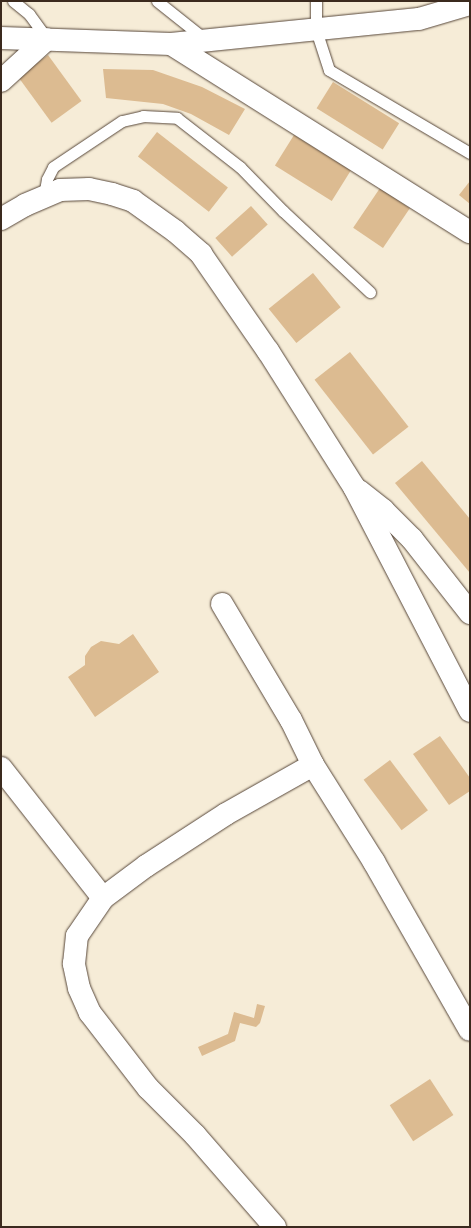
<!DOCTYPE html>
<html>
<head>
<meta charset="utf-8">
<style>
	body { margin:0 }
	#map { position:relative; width:471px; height:1228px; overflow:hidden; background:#f6ecd7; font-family:Sriracha,sans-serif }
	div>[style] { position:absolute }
	.building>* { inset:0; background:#dcbb91; transform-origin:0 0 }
	.roads { filter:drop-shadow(0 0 1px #57473a) drop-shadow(0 0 1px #57473a) }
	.lane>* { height:11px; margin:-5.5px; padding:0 5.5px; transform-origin:5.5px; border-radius:5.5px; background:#fff }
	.street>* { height:22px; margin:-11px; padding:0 11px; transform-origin:11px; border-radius:11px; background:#fff }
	span { translate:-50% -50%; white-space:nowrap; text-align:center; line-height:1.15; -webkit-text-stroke:4px #fbf7ec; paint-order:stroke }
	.frame { position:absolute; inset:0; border:2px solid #3b2a1e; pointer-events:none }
</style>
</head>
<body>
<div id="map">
	<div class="building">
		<i style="left:48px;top:55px;width:57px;height:37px;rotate:54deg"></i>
		<i style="clip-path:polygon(103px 69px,153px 70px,202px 87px,245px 109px,229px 135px,191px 114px,163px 104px,106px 98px)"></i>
		<i style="left:333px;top:82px;width:78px;height:31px;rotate:32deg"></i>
		<i style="left:157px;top:132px;width:90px;height:31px;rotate:38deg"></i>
		<i style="left:294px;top:135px;width:67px;height:36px;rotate:32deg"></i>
		<i style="clip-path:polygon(470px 181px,470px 204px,459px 195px)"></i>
		<i style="left:380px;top:188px;width:36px;height:48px;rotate:34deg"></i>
		<i style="left:251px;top:206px;width:25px;height:48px;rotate:48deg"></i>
		<i style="left:313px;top:273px;width:44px;height:57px;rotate:51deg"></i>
		<i style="left:350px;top:352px;width:95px;height:45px;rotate:52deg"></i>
		<i style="clip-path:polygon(422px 461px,470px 519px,470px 573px,395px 483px)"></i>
		<i style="clip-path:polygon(133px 634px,159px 672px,95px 717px,68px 677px,85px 665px,85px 656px,91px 647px,101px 641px,119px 644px)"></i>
		<i style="clip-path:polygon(440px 736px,470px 778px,470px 791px,449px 805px,413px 754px)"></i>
		<i style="left:390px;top:760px;width:63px;height:33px;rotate:53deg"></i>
		<i style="clip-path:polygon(257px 1004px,265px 1006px,260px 1023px,256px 1027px,240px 1023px,235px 1041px,202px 1056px,198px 1047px,228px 1034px,234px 1012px,254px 1018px)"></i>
		<i style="left:430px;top:1079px;width:43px;height:48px;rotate:57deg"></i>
	</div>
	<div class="roads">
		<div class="lane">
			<i style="left:13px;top:1px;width:21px;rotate:39deg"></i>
			<i style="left:29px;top:14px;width:31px;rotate:54deg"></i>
			<i style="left:157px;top:1px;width:63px;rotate:38.5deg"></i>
			<i style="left:316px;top:1px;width:29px;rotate:90deg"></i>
			<i style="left:316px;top:30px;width:42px;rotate:72deg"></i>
			<i style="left:329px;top:70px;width:164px;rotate:30.5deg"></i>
			<i style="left:44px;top:196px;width:17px;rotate:-80deg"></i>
			<i style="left:47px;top:179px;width:13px;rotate:-63deg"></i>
			<i style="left:53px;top:167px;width:83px;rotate:-33.7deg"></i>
			<i style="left:122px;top:121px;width:22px;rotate:-13deg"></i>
			<i style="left:143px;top:116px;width:34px;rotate:3deg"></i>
			<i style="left:177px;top:118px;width:80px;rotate:37.9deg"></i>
			<i style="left:240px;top:167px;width:62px;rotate:45.7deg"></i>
			<i style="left:283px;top:211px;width:119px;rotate:43deg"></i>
		</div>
		<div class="street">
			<i style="left:1px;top:38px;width:170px;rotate:2deg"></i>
			<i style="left:171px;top:44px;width:249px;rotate:-5.8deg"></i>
			<i style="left:419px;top:19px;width:53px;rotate:-16.4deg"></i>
			<i style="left:171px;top:44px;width:353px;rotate:32.2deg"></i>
			<i style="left:1px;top:81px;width:62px;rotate:-42.4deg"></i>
			<i style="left:1px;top:219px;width:28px;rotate:-30deg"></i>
			<i style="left:25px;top:205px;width:38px;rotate:-23deg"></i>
			<i style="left:60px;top:190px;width:29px;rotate:-2deg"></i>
			<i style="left:89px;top:189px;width:24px;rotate:12deg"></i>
			<i style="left:112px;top:194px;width:22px;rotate:18deg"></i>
			<i style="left:133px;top:201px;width:52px;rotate:35.5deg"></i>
			<i style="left:175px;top:231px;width:35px;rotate:41deg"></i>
			<i style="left:201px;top:254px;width:118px;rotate:55.4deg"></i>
			<i style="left:268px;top:351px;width:161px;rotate:57.7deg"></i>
			<i style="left:354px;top:487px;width:252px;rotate:62.6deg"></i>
			<i style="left:359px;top:491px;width:31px;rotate:38deg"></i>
			<i style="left:383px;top:510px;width:41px;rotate:45deg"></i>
			<i style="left:412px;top:539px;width:94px;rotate:51.9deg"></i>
			<i style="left:222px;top:604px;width:135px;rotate:59.3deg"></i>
			<i style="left:291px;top:720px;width:50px;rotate:63.9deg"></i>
			<i style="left:313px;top:765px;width:115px;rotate:57.8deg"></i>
			<i style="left:374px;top:862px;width:193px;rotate:60.3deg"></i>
			<i style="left:1px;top:768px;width:165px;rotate:51.9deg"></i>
			<i style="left:275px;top:1227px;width:122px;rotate:-131deg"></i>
			<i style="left:195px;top:1135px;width:66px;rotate:-135deg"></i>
			<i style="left:148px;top:1088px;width:95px;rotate:-127.7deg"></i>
			<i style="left:90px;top:1013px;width:27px;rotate:-114deg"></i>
			<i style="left:79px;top:988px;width:25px;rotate:-102deg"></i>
			<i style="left:74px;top:964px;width:28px;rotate:-84deg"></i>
			<i style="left:77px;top:936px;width:46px;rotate:-55.6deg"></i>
			<i style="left:103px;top:898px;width:54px;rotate:-36.7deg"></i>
			<i style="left:146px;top:866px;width:95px;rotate:-33deg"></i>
			<i style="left:226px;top:814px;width:100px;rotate:-29.4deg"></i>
		</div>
	</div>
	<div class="frame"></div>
</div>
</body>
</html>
